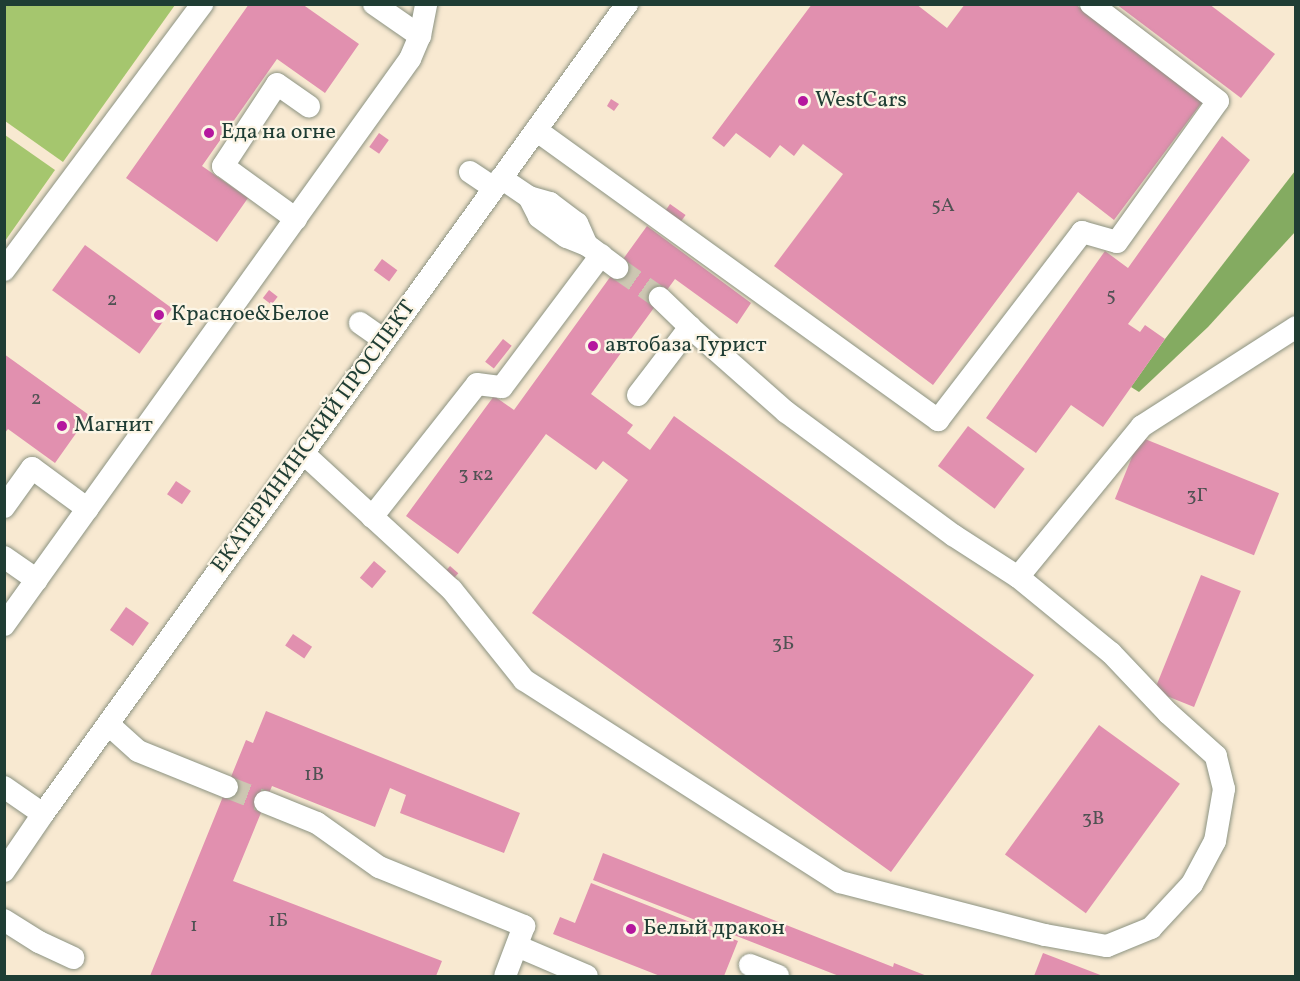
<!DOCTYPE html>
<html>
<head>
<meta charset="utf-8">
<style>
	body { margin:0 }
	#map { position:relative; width:1300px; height:981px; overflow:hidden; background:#f8e9d1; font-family:Vollkorn,serif }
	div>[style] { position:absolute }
	.green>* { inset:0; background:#a5c66e }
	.forest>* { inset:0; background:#84ab61 }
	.building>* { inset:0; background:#e190af; transform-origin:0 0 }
	.minor-tunnel>* { height:22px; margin-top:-11px; transform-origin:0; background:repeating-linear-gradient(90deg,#cdc7b2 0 22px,transparent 0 33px) }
	.roads { filter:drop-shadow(0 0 2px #8c9382) drop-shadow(0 0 2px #8c9382) }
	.minor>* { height:22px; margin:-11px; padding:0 11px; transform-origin:11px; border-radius:11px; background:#fff }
	.dots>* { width:16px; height:16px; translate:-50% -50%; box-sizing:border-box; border:3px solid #fcf5e5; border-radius:50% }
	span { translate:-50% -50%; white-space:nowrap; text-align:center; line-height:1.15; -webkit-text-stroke:4.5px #fcf5e5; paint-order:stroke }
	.number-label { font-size:20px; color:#505253 }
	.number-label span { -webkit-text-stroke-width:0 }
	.poi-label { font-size:22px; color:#1f3d34 }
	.left { translate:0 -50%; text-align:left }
	.street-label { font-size:22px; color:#1f3d34 }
	.frame { position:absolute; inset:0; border:6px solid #1f3d34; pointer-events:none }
</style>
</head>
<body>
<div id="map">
	<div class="green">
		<i style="clip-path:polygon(5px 4px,175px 4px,175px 5px,63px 162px,5px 121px)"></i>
		<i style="clip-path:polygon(5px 135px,55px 170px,5px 241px)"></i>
	</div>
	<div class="forest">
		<i style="clip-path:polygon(1295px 171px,1295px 232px,1208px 327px,1139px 392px,1131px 387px,1165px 339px)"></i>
	</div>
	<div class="building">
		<i style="clip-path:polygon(249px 4px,302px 4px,359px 44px,325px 93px,277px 59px,202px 166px,248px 198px,217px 242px,126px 178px)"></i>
		<i style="clip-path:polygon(812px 4px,916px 4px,947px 28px,965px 4px,1075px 4px,1203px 101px,1114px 220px,1078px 192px,933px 385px,774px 266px,843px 174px,803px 144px,794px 156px,780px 145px,770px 158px,736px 133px,724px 147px,712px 138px)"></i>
		<i style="clip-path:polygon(1116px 4px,1209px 4px,1275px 54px,1241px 98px)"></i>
		<i style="clip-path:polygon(611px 99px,619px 104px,614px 111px,607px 106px)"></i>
		<i style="left:379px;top:133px;width:12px;height:17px;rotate:35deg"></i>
		<i style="clip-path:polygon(1222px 136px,1250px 160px,1128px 324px,1140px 332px,1145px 325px,1165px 339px,1103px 427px,1071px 405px,1036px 453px,986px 418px,1105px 251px,1128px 268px)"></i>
		<i style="left:670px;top:204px;width:19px;height:13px;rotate:35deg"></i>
		<i style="clip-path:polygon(647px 226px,751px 303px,737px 324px,675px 279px,591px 394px,633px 425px,627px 433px,650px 450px,674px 416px,1034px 675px,891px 872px,532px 613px,628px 480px,603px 461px,596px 470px,546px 434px,458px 554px,406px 516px,494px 396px,514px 410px)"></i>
		<i style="left:85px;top:245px;width:108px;height:56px;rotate:36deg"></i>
		<i style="left:382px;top:259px;width:19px;height:14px;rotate:36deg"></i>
		<i style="left:269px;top:290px;width:11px;height:10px;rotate:38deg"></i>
		<i style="left:503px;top:339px;width:11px;height:29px;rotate:38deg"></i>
		<i style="clip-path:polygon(4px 354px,89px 415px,55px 463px,8px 429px,4px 434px)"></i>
		<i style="left:968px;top:426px;width:71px;height:50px;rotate:37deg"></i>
		<i style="left:1140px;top:437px;width:150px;height:67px;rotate:22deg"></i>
		<i style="left:176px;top:481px;width:18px;height:16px;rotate:34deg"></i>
		<i style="left:374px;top:561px;width:16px;height:22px;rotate:40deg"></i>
		<i style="left:450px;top:566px;width:11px;height:11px;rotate:41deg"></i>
		<i style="left:1201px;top:575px;width:43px;height:125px;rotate:22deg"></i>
		<i style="left:126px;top:607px;width:28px;height:28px;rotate:35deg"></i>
		<i style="left:293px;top:634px;width:23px;height:14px;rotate:34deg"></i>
		<i style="clip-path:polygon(266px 711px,520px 813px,504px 853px,400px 813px,406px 795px,390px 788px,375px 827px,272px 786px,233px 881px,442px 961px,436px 976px,150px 976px,246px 740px,253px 743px)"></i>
		<i style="left:1099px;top:725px;width:100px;height:160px;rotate:36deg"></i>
		<i style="clip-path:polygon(603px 853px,893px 967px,894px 963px,927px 976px,839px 976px,593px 880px)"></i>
		<i style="clip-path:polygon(591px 883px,738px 941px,724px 976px,660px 976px,553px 934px,560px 917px,575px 923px)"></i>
		<i style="clip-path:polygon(1043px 953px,1103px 976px,1034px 976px)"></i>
	</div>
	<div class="minor-tunnel">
		<i style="left:617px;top:268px;width:52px;rotate:34.9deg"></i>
		<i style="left:227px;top:787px;width:41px;rotate:21.5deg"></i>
	</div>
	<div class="roads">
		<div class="minor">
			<i style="left:374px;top:4px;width:56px;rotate:34.8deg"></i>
			<i style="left:536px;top:130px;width:496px;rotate:35.8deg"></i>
			<i style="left:938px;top:420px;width:237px;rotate:-52.5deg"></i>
			<i style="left:1082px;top:232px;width:36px;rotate:16deg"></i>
			<i style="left:1117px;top:242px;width:173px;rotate:-54.4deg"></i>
			<i style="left:1218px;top:101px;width:160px;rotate:-142.6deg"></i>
			<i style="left:470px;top:172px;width:29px;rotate:34deg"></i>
			<i style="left:501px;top:178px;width:34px;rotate:34deg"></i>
			<i style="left:529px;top:197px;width:22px;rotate:16deg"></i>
			<i style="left:550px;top:203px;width:34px;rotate:37deg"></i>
			<i style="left:577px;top:223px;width:24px;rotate:66deg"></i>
			<i style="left:587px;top:245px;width:38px;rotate:37deg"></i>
			<i style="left:529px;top:197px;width:22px;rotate:63deg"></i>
			<i style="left:539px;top:217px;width:34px;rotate:36deg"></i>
			<i style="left:567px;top:237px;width:22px;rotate:22deg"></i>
			<i style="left:296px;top:219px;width:90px;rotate:-144deg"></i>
			<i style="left:223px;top:166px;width:98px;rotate:-56.6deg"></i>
			<i style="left:277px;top:84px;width:39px;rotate:35deg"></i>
			<i style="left:4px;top:270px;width:332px;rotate:-53.3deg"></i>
			<i style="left:360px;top:323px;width:29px;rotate:35deg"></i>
			<i style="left:638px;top:395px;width:86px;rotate:-52.6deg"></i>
			<i style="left:690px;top:327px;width:42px;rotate:-136deg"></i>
			<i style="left:303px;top:453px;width:202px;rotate:42.6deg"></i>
			<i style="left:452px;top:590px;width:115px;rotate:51.3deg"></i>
			<i style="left:524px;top:680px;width:375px;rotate:32.6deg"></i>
			<i style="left:840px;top:882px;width:212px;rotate:14.5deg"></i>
			<i style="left:1045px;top:935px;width:63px;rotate:10.1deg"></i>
			<i style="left:1107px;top:946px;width:48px;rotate:-22.2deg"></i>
			<i style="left:1151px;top:928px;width:60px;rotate:-47deg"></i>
			<i style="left:1192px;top:884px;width:49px;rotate:-61.9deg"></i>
			<i style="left:1215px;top:841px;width:53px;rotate:-80.2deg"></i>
			<i style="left:1224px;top:789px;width:34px;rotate:-104deg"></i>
			<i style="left:1216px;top:756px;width:64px;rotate:-138.1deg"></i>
			<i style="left:1168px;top:713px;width:83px;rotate:-133.5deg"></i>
			<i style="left:1111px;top:653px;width:120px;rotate:-140.7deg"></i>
			<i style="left:1018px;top:577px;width:77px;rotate:-147.1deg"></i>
			<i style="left:953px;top:535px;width:207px;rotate:-143.6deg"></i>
			<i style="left:786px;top:412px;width:128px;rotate:-138.5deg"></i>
			<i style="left:4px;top:507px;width:48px;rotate:-54.3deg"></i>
			<i style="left:32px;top:468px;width:69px;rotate:36.2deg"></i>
			<i style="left:372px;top:517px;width:169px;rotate:-51.7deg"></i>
			<i style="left:477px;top:384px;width:25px;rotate:7deg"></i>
			<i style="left:502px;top:387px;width:165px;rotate:-53.1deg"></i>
			<i style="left:4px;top:557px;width:40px;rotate:34.9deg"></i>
			<i style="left:1018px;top:577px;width:195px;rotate:-50.6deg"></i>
			<i style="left:1142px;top:426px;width:183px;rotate:-32.7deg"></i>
			<i style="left:4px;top:625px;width:697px;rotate:-54.35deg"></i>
			<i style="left:410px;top:59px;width:25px;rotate:-67deg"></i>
			<i style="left:420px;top:36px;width:33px;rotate:-79deg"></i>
			<i style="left:108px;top:724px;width:40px;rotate:42deg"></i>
			<i style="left:138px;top:751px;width:96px;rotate:22deg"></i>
			<i style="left:4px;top:787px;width:47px;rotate:34.7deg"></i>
			<i style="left:265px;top:802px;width:56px;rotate:22deg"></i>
			<i style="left:317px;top:823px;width:76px;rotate:35.4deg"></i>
			<i style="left:379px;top:867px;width:157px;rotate:22.1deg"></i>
			<i style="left:524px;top:926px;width:53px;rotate:110.8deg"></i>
			<i style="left:4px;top:871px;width:69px;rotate:-55.6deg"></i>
			<i style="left:43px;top:814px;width:999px;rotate:-54.21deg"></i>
			<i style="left:4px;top:920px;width:41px;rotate:32.2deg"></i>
			<i style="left:39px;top:942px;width:38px;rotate:25deg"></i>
			<i style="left:517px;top:946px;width:76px;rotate:23.2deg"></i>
			<i style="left:750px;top:965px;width:30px;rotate:21deg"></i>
		</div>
	</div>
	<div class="dots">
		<i style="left:803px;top:101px;background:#b5179e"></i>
		<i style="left:209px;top:133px;background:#b5179e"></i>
		<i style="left:159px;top:315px;background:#b5179e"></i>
		<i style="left:593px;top:346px;background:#b5179e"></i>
		<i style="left:62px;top:426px;background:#b5179e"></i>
		<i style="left:631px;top:929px;background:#b5179e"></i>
	</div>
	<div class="number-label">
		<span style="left:943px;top:206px">5А</span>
		<span style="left:1111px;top:296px">5</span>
		<span style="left:112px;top:300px">2</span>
		<span style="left:36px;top:399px">2</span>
		<span style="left:476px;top:475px">3 к2</span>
		<span style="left:1197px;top:496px">3Г</span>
		<span style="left:783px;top:644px">3Б</span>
		<span style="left:314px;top:775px">1В</span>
		<span style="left:1093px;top:819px">3В</span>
		<span style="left:278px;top:921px">1Б</span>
		<span style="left:194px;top:926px">1</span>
	</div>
	<div class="poi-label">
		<span class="left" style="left:815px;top:101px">WestCars</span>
		<span class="left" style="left:221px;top:133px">Еда на огне</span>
		<span class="left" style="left:171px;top:315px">Красное&amp;Белое</span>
		<span class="left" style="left:605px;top:346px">автобаза Турист</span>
		<span class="left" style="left:74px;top:426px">Магнит</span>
		<span class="left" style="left:643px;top:929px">Белый дракон</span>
	</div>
	<div class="street-label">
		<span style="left:314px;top:437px;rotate:-54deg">ЕКАТЕРИНИНСКИЙ ПРОСПЕКТ</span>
	</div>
	<div class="frame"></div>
</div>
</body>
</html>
